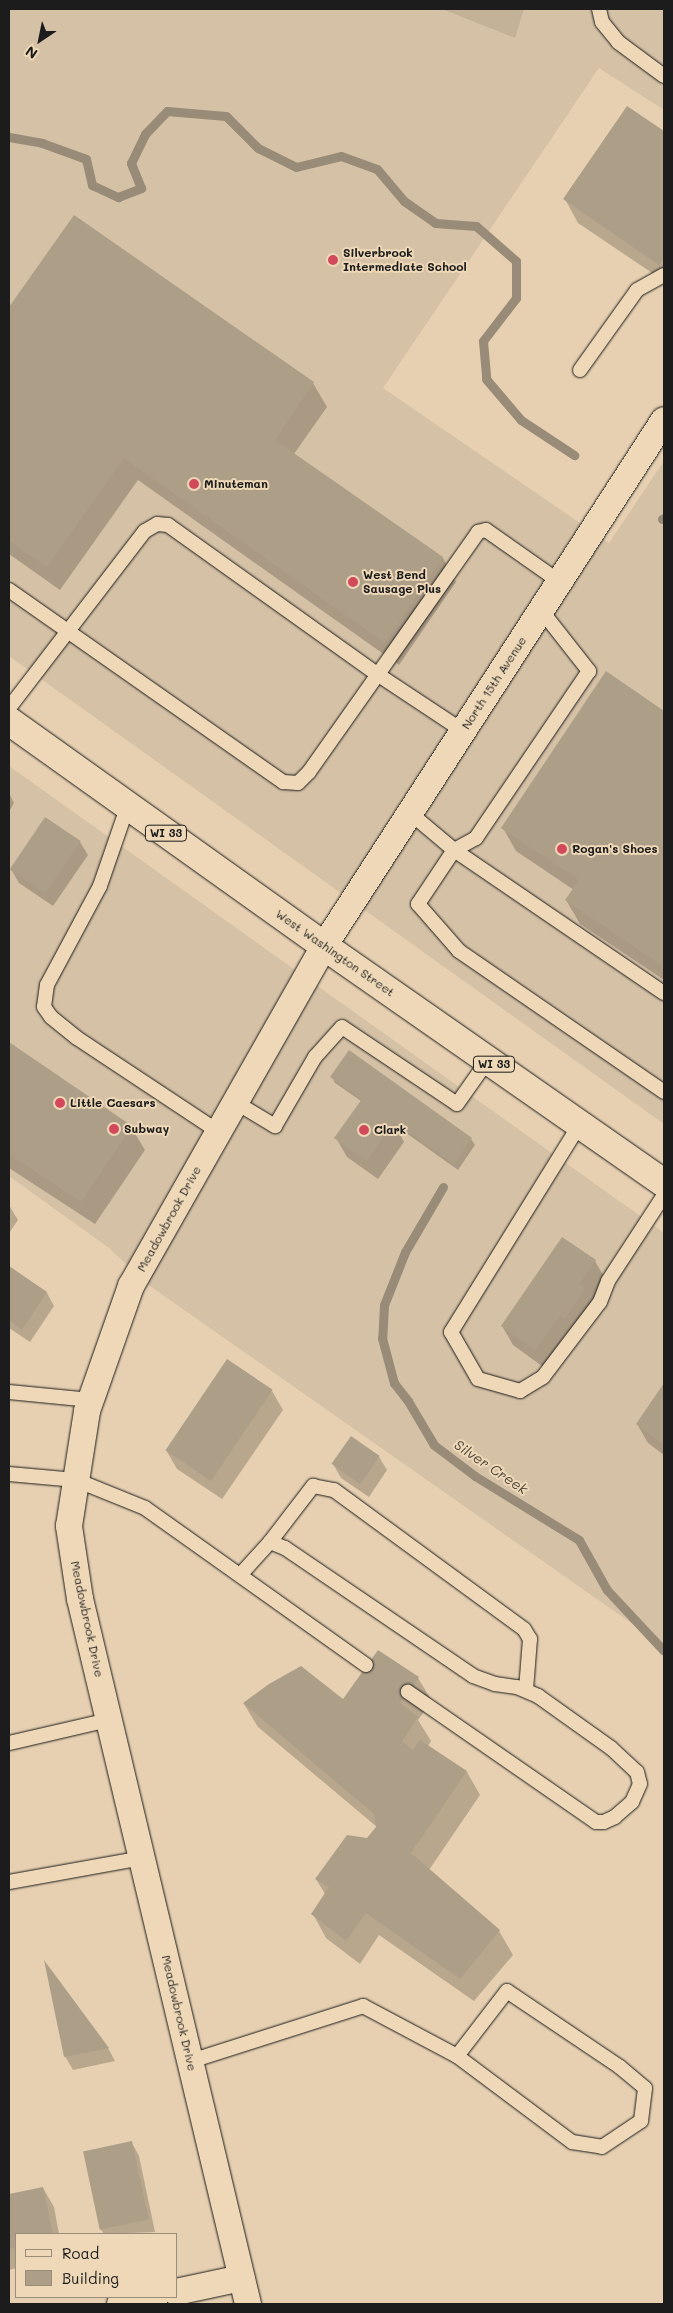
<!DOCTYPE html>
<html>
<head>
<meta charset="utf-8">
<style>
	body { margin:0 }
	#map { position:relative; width:673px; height:2313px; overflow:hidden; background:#e6d0b1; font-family:Mali,sans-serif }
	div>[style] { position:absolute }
	.built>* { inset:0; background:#d5c1a5 }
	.green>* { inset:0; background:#c4b298 }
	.shadow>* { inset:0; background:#0003 }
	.stream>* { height:9px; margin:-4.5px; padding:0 4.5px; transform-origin:4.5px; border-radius:4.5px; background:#988b77 }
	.building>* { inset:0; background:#ad9e88; transform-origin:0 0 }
	.roads { filter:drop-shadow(0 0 1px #1c1c1c) drop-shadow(0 0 1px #1c1c1c) }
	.service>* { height:14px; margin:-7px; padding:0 7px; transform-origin:7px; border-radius:7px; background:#eed8b7 }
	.minor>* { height:26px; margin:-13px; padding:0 13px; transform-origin:13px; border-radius:13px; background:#eed8b7 }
	.primary>* { height:28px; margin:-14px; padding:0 14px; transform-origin:14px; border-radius:14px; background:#eed8b7 }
	.dots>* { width:14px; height:14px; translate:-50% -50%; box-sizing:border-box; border:2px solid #eed8b7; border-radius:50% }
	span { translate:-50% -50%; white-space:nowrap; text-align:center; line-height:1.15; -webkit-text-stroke:4px #eed8b7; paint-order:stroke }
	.shield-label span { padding:1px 4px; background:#eed8b7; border:1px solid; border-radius:4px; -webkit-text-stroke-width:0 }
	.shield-label { font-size:11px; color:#1c1c1c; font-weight:700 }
	.poi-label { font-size:12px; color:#1c1c1c; font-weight:700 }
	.left { translate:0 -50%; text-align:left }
	.street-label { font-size:12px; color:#1c1c1c }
	.water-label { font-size:14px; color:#4e4840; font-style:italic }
	.frame { position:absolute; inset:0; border:10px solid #1c1c1c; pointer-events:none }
	.legend { position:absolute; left:15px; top:2233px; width:162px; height:65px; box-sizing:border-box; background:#eed8b7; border:1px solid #9a8d79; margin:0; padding:6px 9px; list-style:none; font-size:15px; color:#1c1c1c }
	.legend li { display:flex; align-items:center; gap:10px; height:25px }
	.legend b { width:25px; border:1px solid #9a8d79 }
	.north { position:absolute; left:15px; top:15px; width:50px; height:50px; -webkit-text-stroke:4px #eed8b7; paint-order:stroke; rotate:214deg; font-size:14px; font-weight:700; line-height:20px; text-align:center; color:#1c1c1c }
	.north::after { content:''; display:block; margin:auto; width:18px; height:22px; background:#1c1c1c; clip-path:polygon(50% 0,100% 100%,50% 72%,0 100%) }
</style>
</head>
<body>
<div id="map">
	<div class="built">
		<i style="clip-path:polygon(9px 9px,664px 9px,664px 110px,599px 68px,383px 388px,609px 543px,664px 461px,664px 1124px,9px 656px)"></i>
		<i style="clip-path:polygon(9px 766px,664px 1233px,664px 1646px,150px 1286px,109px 1248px,9px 1176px)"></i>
	</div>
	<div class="green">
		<i style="clip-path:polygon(442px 9px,524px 9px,515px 38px)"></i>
	</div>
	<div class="shadow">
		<i style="clip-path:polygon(627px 108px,664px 133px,664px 281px,578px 223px,565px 199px)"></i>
		<i style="clip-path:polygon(75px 216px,313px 383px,327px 407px,294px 454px,443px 558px,456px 582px,399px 665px,138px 480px,60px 590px,9px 554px,9px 309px)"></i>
		<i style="clip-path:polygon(606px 673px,664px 713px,664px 980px,580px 924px,566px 900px,574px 890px,516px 851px,503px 828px)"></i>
		<i style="clip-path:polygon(9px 793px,14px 803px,9px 812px)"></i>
		<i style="clip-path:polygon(80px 842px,88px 855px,53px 906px,19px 883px,11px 869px)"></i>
		<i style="clip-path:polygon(9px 1044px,131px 1127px,145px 1150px,95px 1224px,9px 1168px)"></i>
		<i style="clip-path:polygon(332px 1077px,471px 1139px,475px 1145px,458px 1170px,395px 1125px,404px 1142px,378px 1179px,347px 1157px,336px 1138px,361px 1101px,335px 1083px)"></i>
		<i style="clip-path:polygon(9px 1205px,18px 1220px,9px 1233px)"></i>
		<i style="clip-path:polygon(595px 1261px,606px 1280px,591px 1302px,595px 1309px,546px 1369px,513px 1345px,502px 1326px)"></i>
		<i style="clip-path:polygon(9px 1268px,47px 1293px,54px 1306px,30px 1342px,9px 1328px)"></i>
		<i style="clip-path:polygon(664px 1385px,664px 1455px,648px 1443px,637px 1424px)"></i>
		<i style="clip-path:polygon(272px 1391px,283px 1410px,222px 1499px,177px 1469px,166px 1450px)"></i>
		<i style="clip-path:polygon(379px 1457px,387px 1470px,369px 1497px,341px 1478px,333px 1464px)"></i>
		<i style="clip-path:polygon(378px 1651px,418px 1678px,432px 1701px,418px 1720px,431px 1741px,428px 1746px,467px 1772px,480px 1795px,429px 1870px,499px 1931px,513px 1955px,474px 2001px,379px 1935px,360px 1964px,326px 1938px,313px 1914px,325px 1894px,316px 1879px,368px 1839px,377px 1827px,258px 1727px,244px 1704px,344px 1701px)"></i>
		<i style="clip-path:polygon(46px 1966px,108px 2048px,115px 2061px,73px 2070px,65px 2056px)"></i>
		<i style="clip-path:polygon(132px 2143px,139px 2156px,155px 2232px,104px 2234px,100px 2228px)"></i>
		<i style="clip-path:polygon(43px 2188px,54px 2207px,59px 2234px,16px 2234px,16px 2268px,9px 2270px,9px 2195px)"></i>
	</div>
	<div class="stream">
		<i style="left:9px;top:137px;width:34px;rotate:10deg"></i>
		<i style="left:42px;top:143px;width:47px;rotate:20deg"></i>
		<i style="left:86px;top:159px;width:27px;rotate:77deg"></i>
		<i style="left:92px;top:185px;width:29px;rotate:25deg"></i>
		<i style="left:118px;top:197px;width:25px;rotate:-21deg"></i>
		<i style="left:141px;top:188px;width:27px;rotate:-112deg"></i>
		<i style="left:131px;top:163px;width:32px;rotate:-64deg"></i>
		<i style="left:145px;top:134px;width:32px;rotate:-46deg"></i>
		<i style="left:167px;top:111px;width:59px;rotate:4.8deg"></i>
		<i style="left:226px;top:116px;width:45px;rotate:45deg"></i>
		<i style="left:258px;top:148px;width:42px;rotate:26.6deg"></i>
		<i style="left:296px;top:167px;width:46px;rotate:-13.7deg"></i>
		<i style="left:341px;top:156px;width:38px;rotate:20deg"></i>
		<i style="left:377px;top:169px;width:42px;rotate:49.8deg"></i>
		<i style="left:404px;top:201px;width:38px;rotate:35deg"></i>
		<i style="left:435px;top:223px;width:41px;rotate:4.2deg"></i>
		<i style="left:476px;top:226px;width:53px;rotate:41.2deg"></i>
		<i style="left:516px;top:261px;width:37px;rotate:90deg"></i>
		<i style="left:516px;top:298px;width:54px;rotate:127.5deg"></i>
		<i style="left:483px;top:341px;width:38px;rotate:85deg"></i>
		<i style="left:486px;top:379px;width:54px;rotate:49.5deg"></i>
		<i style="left:521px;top:420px;width:64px;rotate:33.4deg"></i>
		<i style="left:662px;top:519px;width:2px;rotate:-27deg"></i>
		<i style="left:443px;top:1187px;width:75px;rotate:120.3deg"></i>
		<i style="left:405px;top:1252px;width:57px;rotate:111.6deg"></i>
		<i style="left:384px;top:1305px;width:33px;rotate:93deg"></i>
		<i style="left:382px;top:1338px;width:47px;rotate:75.1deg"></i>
		<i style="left:394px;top:1383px;width:23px;rotate:52deg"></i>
		<i style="left:408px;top:1401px;width:51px;rotate:59.4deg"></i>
		<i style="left:434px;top:1445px;width:51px;rotate:37.1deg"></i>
		<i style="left:475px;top:1476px;width:122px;rotate:31.6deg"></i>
		<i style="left:579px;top:1540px;width:57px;rotate:60.8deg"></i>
		<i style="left:607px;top:1590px;width:83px;rotate:46.9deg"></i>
	</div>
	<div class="building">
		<i style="clip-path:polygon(627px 106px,664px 131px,664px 257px,659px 265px,563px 199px)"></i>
		<i style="clip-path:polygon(74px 215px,314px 382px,275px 440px,443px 557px,385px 643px,124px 458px,47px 567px,9px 541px,9px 307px)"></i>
		<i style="clip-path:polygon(606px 671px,664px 711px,664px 967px,565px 900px,579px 880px,501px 828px)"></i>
		<i style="left:45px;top:817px;width:43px;height:63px;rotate:34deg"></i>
		<i style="clip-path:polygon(9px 1042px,132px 1126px,81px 1202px,9px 1154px)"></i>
		<i style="clip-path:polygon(349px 1050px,472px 1138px,454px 1164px,394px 1122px,367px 1161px,334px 1138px,362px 1099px,330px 1077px)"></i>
		<i style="clip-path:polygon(562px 1237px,596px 1260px,579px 1284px,585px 1289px,565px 1319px,560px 1316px,535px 1350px,501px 1326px)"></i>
		<i style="clip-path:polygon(9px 1266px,47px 1292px,22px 1330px,9px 1320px)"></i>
		<i style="left:227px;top:1359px;width:55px;height:110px;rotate:34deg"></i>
		<i style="clip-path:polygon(664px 1383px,664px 1445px,636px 1424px)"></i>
		<i style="left:351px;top:1436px;width:35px;height:34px;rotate:35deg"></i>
		<i style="clip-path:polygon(378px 1650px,419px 1677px,400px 1703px,418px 1717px,402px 1741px,413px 1750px,420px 1740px,467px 1771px,411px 1853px,500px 1930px,460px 1979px,366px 1913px,346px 1941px,311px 1914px,329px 1887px,315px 1879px,347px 1835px,367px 1838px,376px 1827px,374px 1814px,243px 1703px,269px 1684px,301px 1666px,343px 1699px)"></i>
		<i style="clip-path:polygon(44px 1960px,109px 2048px,64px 2057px)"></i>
		<i style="left:132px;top:2141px;width:80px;height:50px;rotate:78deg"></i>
		<i style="clip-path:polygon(43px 2187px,53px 2234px,16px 2234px,16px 2247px,9px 2249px,9px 2194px)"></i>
	</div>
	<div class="roads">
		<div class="service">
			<i style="left:599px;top:9px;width:13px;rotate:77deg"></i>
			<i style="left:602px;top:22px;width:26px;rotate:51deg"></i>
			<i style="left:618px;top:42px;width:57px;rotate:36.5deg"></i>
			<i style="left:580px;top:370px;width:98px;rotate:-54.5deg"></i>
			<i style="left:637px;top:290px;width:31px;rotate:-29deg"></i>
			<i style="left:9px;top:590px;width:335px;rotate:35deg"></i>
			<i style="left:283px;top:782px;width:15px;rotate:4deg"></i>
			<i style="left:298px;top:783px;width:16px;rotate:-45deg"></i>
			<i style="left:309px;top:772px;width:294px;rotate:-54.8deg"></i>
			<i style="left:478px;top:532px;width:8px;rotate:-14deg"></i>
			<i style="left:486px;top:530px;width:90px;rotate:35.1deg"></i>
			<i style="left:541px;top:610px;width:78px;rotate:51.8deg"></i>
			<i style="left:589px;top:671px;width:202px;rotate:124.1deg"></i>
			<i style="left:476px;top:838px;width:25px;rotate:151deg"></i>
			<i style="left:454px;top:850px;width:65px;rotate:123.7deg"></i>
			<i style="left:418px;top:904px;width:62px;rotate:48.9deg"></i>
			<i style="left:459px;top:951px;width:249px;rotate:34.5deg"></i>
			<i style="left:9px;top:708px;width:223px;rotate:-52.5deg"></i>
			<i style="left:145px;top:531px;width:14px;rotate:-30deg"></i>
			<i style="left:157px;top:524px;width:11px;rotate:5deg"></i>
			<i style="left:168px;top:525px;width:257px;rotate:35.5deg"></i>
			<i style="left:377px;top:674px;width:103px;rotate:33.5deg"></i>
			<i style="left:128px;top:805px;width:86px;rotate:109.1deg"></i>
			<i style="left:100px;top:886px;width:112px;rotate:118.2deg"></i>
			<i style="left:47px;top:985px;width:22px;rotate:98deg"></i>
			<i style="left:44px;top:1007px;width:12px;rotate:55deg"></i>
			<i style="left:51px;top:1017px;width:33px;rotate:39deg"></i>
			<i style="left:77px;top:1038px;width:170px;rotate:33.5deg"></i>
			<i style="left:410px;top:813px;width:57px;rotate:40.1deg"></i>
			<i style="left:454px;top:850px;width:254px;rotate:34.3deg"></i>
			<i style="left:235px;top:1102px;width:47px;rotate:31deg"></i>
			<i style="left:275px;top:1126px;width:80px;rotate:-59.9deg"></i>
			<i style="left:315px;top:1057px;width:40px;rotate:-48deg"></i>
			<i style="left:342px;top:1027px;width:138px;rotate:33.8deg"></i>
			<i style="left:457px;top:1104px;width:54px;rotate:-54.8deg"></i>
			<i style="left:580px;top:1124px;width:245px;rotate:121.8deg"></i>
			<i style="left:451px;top:1332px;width:54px;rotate:60.1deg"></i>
			<i style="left:478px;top:1379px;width:44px;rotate:15.9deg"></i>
			<i style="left:520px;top:1391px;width:27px;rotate:-31deg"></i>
			<i style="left:543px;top:1377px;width:94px;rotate:-52.8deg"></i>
			<i style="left:600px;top:1302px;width:22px;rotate:-69deg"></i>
			<i style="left:608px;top:1281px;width:103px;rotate:-56.9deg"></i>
			<i style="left:9px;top:1392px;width:82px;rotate:5.6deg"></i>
			<i style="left:9px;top:1474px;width:67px;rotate:5.1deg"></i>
			<i style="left:76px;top:1480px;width:74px;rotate:22.1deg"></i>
			<i style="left:145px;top:1508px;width:271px;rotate:35.4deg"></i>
			<i style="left:270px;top:1542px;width:16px;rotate:22deg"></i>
			<i style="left:285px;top:1548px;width:227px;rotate:34.2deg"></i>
			<i style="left:473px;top:1676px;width:23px;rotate:20deg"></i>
			<i style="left:495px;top:1684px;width:22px;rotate:8deg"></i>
			<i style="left:517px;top:1687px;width:23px;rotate:23deg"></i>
			<i style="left:538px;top:1696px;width:90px;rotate:35.5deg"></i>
			<i style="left:611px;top:1748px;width:35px;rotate:43deg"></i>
			<i style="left:637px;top:1772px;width:12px;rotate:76deg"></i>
			<i style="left:640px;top:1784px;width:20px;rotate:114deg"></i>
			<i style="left:632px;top:1802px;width:23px;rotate:139deg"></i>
			<i style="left:615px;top:1817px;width:12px;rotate:156deg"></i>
			<i style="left:604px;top:1822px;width:8px;rotate:180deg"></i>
			<i style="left:596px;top:1822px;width:229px;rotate:-145.3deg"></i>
			<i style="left:241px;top:1574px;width:43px;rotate:-47.8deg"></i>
			<i style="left:270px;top:1542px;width:71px;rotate:-52.5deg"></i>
			<i style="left:313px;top:1486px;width:21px;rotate:11deg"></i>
			<i style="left:334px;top:1490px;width:235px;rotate:36.2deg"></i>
			<i style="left:524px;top:1629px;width:12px;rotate:59deg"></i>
			<i style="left:530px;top:1639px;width:51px;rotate:94.5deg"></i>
			<i style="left:9px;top:1743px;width:103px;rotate:-13deg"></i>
			<i style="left:9px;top:1882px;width:135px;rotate:-10.2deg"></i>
			<i style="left:191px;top:2061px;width:181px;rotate:-17.7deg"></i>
			<i style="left:363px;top:2006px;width:106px;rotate:28deg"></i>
			<i style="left:457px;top:2056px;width:144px;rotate:36.8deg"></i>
			<i style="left:572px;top:2142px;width:30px;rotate:9deg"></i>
			<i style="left:602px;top:2147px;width:47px;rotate:-33.7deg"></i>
			<i style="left:641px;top:2121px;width:33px;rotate:-83deg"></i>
			<i style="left:645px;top:2088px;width:33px;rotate:-140deg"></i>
			<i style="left:620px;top:2067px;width:136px;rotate:-146.1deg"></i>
			<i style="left:507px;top:1991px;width:82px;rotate:127.6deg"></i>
		</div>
		<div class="minor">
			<i style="left:176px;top:2292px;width:67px;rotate:-12deg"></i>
			<i style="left:120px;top:2304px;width:36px;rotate:-11deg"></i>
			<i style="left:248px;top:2304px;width:725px;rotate:-103.4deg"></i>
			<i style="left:80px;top:1599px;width:74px;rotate:-98.6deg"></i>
			<i style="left:69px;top:1526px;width:116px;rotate:-81.1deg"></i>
			<i style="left:87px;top:1411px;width:133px;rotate:-70.6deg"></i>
			<i style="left:131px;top:1286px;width:391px;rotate:-60.4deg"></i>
			<i style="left:324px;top:946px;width:626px;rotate:-57.12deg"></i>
		</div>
		<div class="primary">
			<i style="left:9px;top:721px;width:387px;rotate:35.5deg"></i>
			<i style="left:324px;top:946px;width:414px;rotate:34.9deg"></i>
		</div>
	</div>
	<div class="dots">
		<i style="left:333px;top:260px;background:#d1495b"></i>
		<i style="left:194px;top:484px;background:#d1495b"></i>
		<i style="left:353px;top:582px;background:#d1495b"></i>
		<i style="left:562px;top:849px;background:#d1495b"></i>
		<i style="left:60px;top:1103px;background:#d1495b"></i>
		<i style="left:114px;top:1129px;background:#d1495b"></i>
		<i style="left:364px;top:1130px;background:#d1495b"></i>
	</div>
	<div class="shield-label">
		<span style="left:166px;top:833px">WI 33</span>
		<span style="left:494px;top:1064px">WI 33</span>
	</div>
	<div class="poi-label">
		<span class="left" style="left:343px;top:260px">Silverbrook<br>Intermediate School</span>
		<span class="left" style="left:204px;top:484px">Minuteman</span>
		<span class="left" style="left:363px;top:582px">West Bend<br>Sausage Plus</span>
		<span class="left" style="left:572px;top:849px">Rogan's Shoes</span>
		<span class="left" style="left:70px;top:1103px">Little Caesars</span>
		<span class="left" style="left:124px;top:1129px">Subway</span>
		<span class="left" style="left:374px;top:1130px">Clark</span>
	</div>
	<div class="street-label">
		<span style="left:494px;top:683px;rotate:-57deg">North 15th Avenue</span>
		<span style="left:335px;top:953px;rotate:35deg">West Washington Street</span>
		<span style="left:169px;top:1219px;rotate:-61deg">Meadowbrook Drive</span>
		<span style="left:87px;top:1619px;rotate:78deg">Meadowbrook Drive</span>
		<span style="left:179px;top:2013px;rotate:77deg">Meadowbrook Drive</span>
	</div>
	<div class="water-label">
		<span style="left:491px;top:1467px;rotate:34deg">Silver Creek</span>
	</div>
	<div class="frame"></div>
	<ul class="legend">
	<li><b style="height:6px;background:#eed8b7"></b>Road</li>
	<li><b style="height:14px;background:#ad9e88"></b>Building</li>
	</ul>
	<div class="north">N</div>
</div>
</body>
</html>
